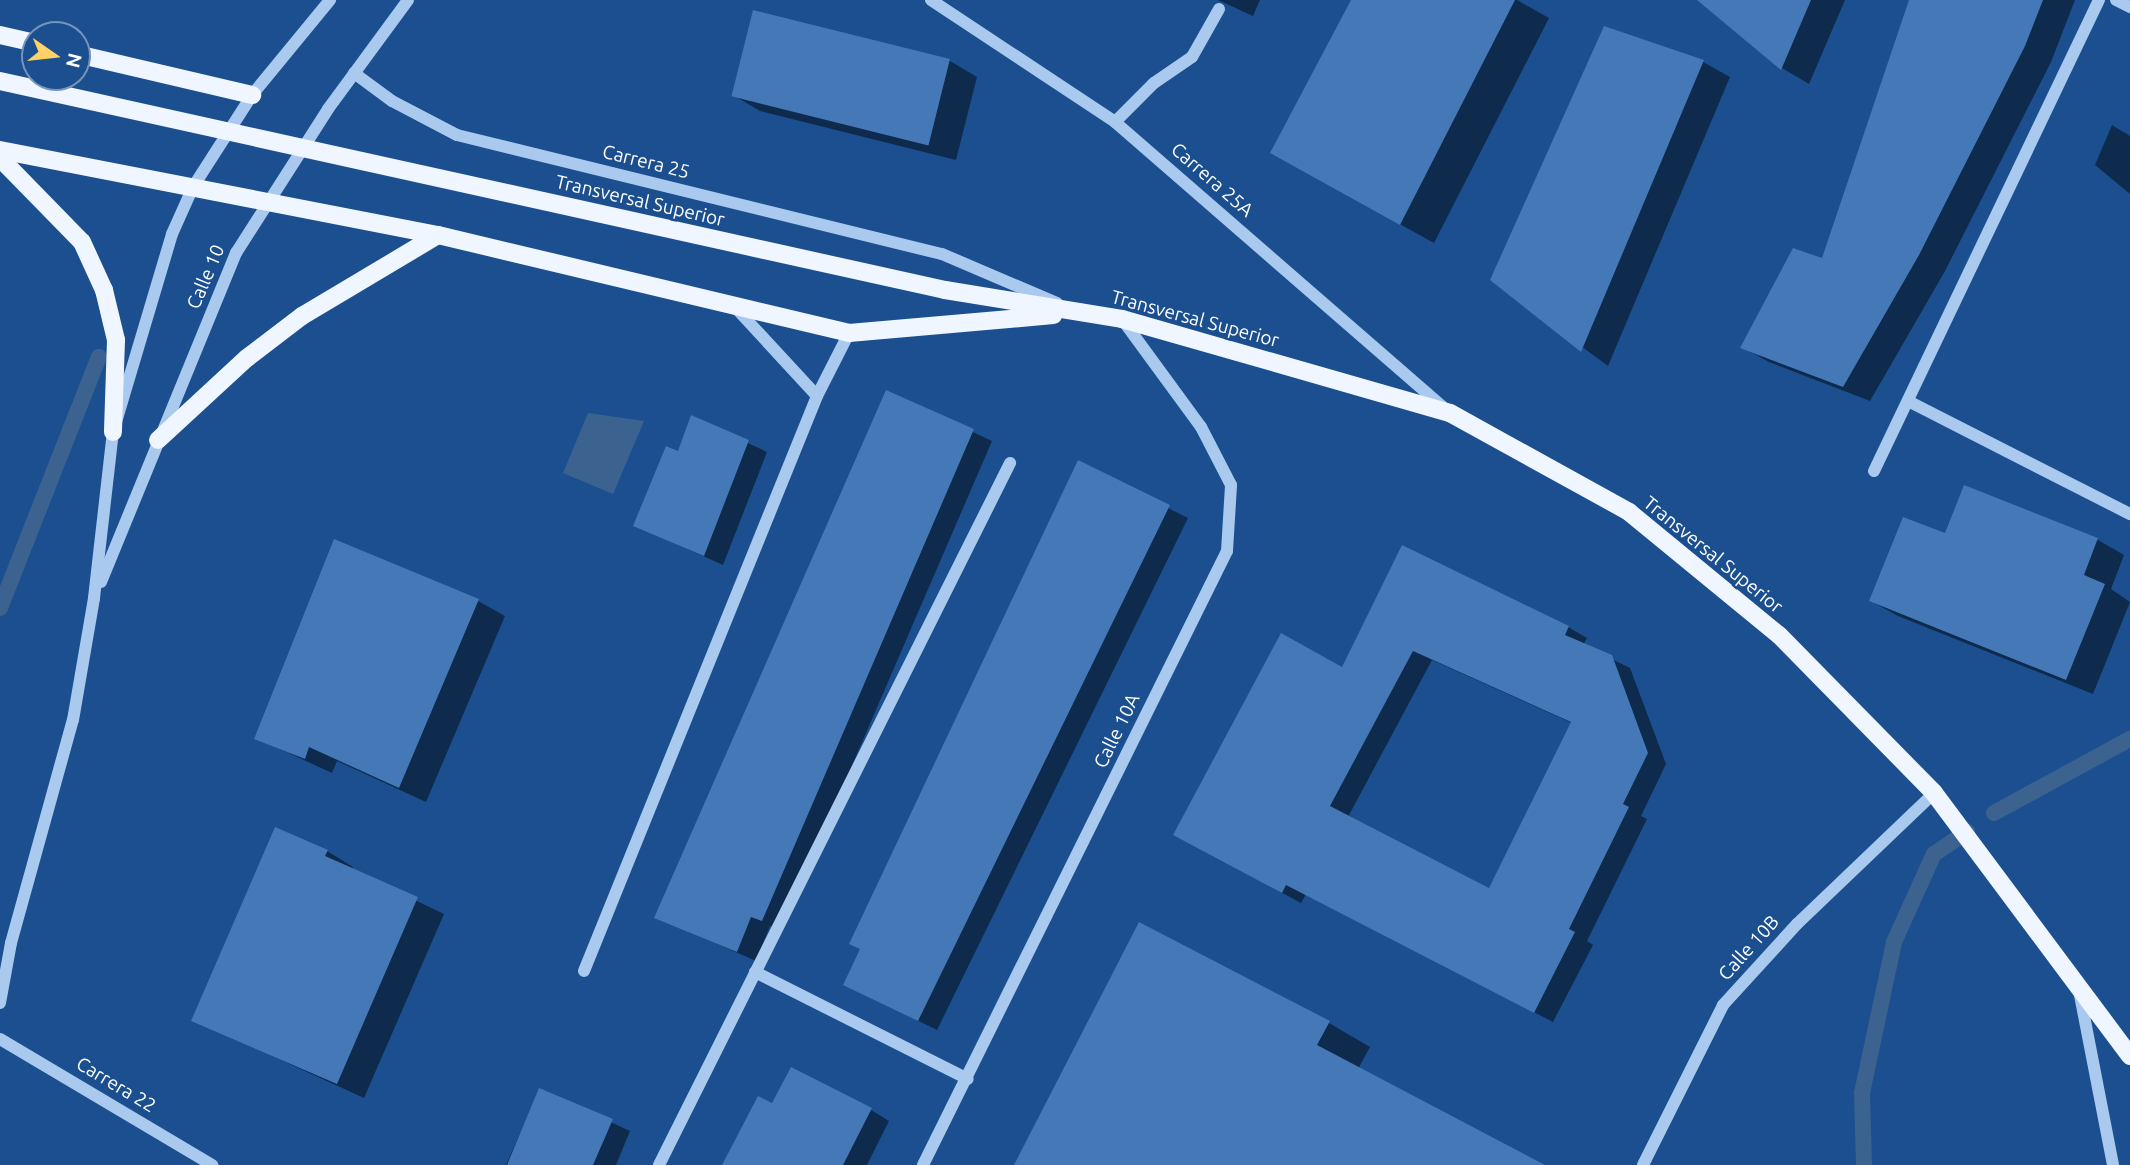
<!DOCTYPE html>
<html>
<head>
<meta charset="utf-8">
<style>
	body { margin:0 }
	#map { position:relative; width:2130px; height:1165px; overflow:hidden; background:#1b4f8f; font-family:Ubuntu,sans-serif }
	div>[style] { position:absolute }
	.water>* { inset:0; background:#3c6290 }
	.shadow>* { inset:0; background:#0007 }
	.stream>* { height:16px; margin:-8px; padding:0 8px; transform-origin:8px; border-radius:8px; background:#3c6290 }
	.building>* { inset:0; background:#4478b7; transform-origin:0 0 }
	.minor>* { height:12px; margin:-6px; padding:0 6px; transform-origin:6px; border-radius:6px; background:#a9c9ee }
	.major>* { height:18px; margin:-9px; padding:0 9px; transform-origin:9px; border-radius:9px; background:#f0f6ff }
	.major-bridge>* { height:18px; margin:-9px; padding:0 9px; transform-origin:9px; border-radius:9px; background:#f0f6ff }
	span { translate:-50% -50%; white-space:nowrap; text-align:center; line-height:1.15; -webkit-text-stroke:5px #1b4f8f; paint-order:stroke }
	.street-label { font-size:19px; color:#fff }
	.north { position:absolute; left:21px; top:21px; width:70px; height:70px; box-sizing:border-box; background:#1b4f8f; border:2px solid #7695bc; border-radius:50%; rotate:104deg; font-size:19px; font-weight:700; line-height:28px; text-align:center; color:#fff }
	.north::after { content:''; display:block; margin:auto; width:24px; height:32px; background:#ffd166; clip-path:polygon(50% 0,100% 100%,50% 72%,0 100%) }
</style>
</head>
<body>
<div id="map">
	<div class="water">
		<i style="clip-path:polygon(588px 413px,644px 421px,613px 494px,563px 473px)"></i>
	</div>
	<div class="shadow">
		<i style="clip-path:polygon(1218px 0,1260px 0,1253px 16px)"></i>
		<i style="clip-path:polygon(1353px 0,1517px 0,1549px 18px,1434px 243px,1306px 172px)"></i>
		<i style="clip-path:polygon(1700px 0,1845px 0,1809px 84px,1782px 68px)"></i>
		<i style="clip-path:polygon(1911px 0,2075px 0,2051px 62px,1945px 271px,1870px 401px,1769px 362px,1742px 347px,1823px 261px)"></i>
		<i style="clip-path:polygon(754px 12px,950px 61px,977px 77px,956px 160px,760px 111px,733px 95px)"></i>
		<i style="clip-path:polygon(1703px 62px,1730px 77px,1608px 366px,1492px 280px)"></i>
		<i style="clip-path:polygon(2112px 125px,2130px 136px,2130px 194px,2095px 165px)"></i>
		<i style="clip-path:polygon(887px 392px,992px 441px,781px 930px,770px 926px,756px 961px,656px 917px)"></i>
		<i style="clip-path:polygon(692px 417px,767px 452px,723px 565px,635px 525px,679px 454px)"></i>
		<i style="clip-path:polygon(1078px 463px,1188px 518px,937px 1030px,846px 985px)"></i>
		<i style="clip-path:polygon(1965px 487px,2098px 540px,2124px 555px,2111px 589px,2130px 602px,2093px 694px,1898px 616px,1871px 601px,1946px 536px)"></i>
		<i style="clip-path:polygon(evenodd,1403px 547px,1568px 627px,1587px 638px,1583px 645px,1630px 668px,1666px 764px,1641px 816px,1647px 819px,1587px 941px,1593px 945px,1553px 1022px,1306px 894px,1301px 903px,1194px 845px,1343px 669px,1403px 547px,1432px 660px,1572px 723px,1490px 890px,1348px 817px,1432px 660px)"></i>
		<i style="clip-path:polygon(478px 601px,505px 616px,426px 802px,337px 761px,332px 773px,256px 738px)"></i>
		<i style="clip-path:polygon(327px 851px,353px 867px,352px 870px,444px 914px,364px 1098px,193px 1020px)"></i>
		<i style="clip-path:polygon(1329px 1023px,1370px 1047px,1358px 1069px,1541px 1165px,1016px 1165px)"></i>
		<i style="clip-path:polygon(540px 1090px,630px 1131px,616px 1165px,506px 1165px)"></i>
		<i style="clip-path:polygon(773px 1105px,871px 1110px,889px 1121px,867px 1165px,725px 1165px)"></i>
	</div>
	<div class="stream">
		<i style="left:0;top:608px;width:270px;rotate:-68.5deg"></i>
		<i style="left:1994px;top:813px;width:155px;rotate:-28.6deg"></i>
		<i style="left:1864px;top:1165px;width:72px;rotate:-91.6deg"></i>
		<i style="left:1862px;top:1093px;width:154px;rotate:-78deg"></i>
		<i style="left:1894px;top:942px;width:97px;rotate:-65.6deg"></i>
		<i style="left:1934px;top:854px;width:40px;rotate:-34deg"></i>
	</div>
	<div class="building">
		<i style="clip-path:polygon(1351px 0,1515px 0,1400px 225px,1270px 153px)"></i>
		<i style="clip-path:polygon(1697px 0,1811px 0,1781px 70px)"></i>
		<i style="clip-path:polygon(1909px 0,2043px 0,2025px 46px,1919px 255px,1843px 387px,1740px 348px,1793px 248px,1822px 258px)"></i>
		<i style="left:753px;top:10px;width:203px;height:89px;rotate:14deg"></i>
		<i style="clip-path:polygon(1604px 26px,1704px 60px,1581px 352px,1490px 280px)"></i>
		<i style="clip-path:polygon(886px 390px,974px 429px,762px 921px,751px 917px,737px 952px,654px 918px)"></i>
		<i style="clip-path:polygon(691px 415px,749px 440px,704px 556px,633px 526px,666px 446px,678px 451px)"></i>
		<i style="clip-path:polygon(1078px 460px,1170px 505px,918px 1021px,843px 985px,860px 949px,849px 944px)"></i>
		<i style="clip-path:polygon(1964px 485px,2098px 538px,2084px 575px,2105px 584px,2066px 680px,1869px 601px,1903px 517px,1945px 533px)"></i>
		<i style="clip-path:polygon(334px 539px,479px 599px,399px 788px,309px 747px,305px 759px,254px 739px)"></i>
		<i style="clip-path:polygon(evenodd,1402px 545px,1569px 626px,1565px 635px,1612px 655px,1648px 753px,1623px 804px,1629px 807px,1569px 929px,1575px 932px,1534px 1013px,1286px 885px,1282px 893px,1173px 835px,1281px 633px,1342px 667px,1402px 545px,1413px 651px,1571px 722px,1489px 888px,1330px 806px,1413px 651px)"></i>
		<i style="clip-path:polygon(275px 827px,328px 850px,325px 856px,418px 897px,337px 1084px,191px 1021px)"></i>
		<i style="clip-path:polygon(1139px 922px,1330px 1021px,1317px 1045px,1545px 1165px,1014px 1165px)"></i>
		<i style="clip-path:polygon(791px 1067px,872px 1108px,843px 1165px,722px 1165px,758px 1096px,772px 1103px)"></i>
		<i style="clip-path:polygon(539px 1088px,613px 1119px,593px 1165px,507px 1165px)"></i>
	</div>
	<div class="minor">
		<i style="left:931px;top:0;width:221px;rotate:33.5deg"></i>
		<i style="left:1115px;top:122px;width:441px;rotate:41deg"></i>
		<i style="left:2116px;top:0;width:16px;rotate:27deg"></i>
		<i style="left:354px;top:73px;width:47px;rotate:36.4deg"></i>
		<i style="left:392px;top:101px;width:73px;rotate:27.6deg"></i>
		<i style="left:457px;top:135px;width:499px;rotate:13.8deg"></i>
		<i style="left:942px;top:254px;width:125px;rotate:23.1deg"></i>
		<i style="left:1115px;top:122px;width:55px;rotate:-45deg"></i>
		<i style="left:1154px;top:83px;width:46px;rotate:-34.4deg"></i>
		<i style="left:1192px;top:57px;width:55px;rotate:-60.6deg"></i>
		<i style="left:734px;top:306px;width:122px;rotate:47.3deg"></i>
		<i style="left:1910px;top:402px;width:247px;rotate:27deg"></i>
		<i style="left:1874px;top:471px;width:522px;rotate:-64.47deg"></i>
		<i style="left:101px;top:582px;width:356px;rotate:-67.7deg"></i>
		<i style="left:236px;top:253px;width:171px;rotate:-57.4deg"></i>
		<i style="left:328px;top:109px;width:135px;rotate:-53.7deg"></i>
		<i style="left:584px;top:971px;width:620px;rotate:-67.94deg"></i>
		<i style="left:817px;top:396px;width:71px;rotate:-63.1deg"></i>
		<i style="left:755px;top:972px;width:238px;rotate:26.7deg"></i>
		<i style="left:2079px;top:990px;width:178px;rotate:79deg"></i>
		<i style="left:0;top:1003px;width:61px;rotate:-79.6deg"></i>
		<i style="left:11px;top:943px;width:231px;rotate:-74.5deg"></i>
		<i style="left:73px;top:720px;width:124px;rotate:-80.2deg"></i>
		<i style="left:94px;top:598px;width:167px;rotate:-83.5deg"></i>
		<i style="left:113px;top:432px;width:207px;rotate:-73.4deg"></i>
		<i style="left:172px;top:234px;width:51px;rotate:-65.9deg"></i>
		<i style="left:193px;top:187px;width:109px;rotate:-57.3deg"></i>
		<i style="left:252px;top:95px;width:123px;rotate:-50.6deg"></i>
		<i style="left:0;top:1039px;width:247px;rotate:30.7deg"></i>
		<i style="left:659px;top:1165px;width:785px;rotate:-63.43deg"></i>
		<i style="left:923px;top:1165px;width:685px;rotate:-63.66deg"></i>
		<i style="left:1227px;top:551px;width:66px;rotate:-86.5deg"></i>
		<i style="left:1231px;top:485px;width:65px;rotate:-117.3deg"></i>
		<i style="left:1201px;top:427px;width:134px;rotate:-126.2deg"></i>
		<i style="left:1643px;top:1165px;width:179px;rotate:-63.4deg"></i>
		<i style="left:1723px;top:1005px;width:110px;rotate:-47.6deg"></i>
		<i style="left:1797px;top:924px;width:190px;rotate:-43.7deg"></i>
	</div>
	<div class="major">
		<i style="left:0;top:35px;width:36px;rotate:13deg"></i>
		<i style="left:77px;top:54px;width:180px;rotate:13.2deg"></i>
		<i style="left:0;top:150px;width:446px;rotate:11deg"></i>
		<i style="left:438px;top:235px;width:423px;rotate:13.4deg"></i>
		<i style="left:849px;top:333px;width:205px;rotate:-5deg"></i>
		<i style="left:0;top:158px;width:117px;rotate:45.7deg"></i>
		<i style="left:82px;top:242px;width:53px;rotate:65.4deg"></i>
		<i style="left:104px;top:290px;width:51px;rotate:76.5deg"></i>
		<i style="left:116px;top:340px;width:92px;rotate:91.9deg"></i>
		<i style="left:945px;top:290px;width:179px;rotate:9.3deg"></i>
		<i style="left:1122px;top:319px;width:341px;rotate:16deg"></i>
		<i style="left:1450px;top:413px;width:205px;rotate:28.9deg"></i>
		<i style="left:1629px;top:512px;width:194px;rotate:39.4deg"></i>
		<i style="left:1779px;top:635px;width:221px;rotate:45.5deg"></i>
		<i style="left:1934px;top:793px;width:328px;rotate:53.3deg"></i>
		<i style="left:158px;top:440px;width:121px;rotate:-42.7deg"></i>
		<i style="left:247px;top:358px;width:69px;rotate:-37.4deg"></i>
		<i style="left:302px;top:316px;width:158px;rotate:-30.8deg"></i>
	</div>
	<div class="major-bridge">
		<i style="left:0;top:81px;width:968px;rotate:12.47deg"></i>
	</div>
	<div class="street-label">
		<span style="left:646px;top:162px;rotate:14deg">Carrera 25</span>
		<span style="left:1212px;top:180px;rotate:41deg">Carrera 25A</span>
		<span style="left:640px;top:201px;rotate:13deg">Transversal Superior</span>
		<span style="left:206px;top:277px;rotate:-67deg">Calle 10</span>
		<span style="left:1195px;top:319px;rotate:15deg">Transversal Superior</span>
		<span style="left:1713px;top:555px;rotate:39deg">Transversal Superior</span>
		<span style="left:1117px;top:731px;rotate:-64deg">Calle 10A</span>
		<span style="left:1749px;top:948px;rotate:-48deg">Calle 10B</span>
		<span style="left:116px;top:1085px;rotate:31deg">Carrera 22</span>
	</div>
	<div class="north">N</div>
</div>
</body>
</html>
